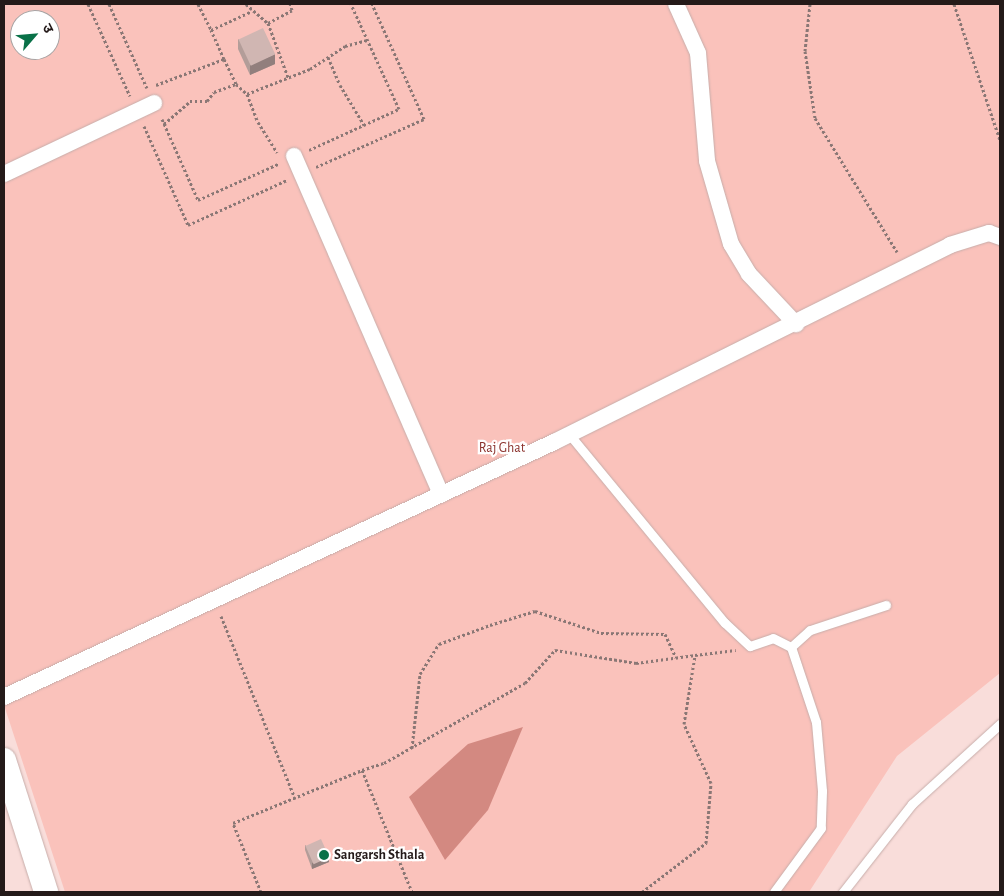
<!DOCTYPE html>
<html>
<head>
<meta charset="utf-8">
<style>
	body { margin:0 }
	#map { position:relative; width:1004px; height:896px; overflow:hidden; background:#f9ddda; font-family:"Alegreya Sans","Noto Sans Devanagari",sans-serif }
	div>[style] { position:absolute }
	.green>* { inset:0; background:#fac2bb }
	.water>* { inset:0; background:#d38981 }
	.path>* { height:3px; margin-top:-1.5px; transform-origin:0; background:repeating-linear-gradient(90deg,#8a7775 0 2.5px,transparent 0 5px) }
	.roads { filter:drop-shadow(0 0 1px #c7adaa) drop-shadow(0 0 1px #c7adaa) }
	.lane>* { height:9px; margin:-4.5px; padding:0 4.5px; transform-origin:4.5px; border-radius:4.5px; background:#fff }
	.street>* { height:16px; margin:-8px; padding:0 8px; transform-origin:8px; border-radius:8px; background:#fff }
	.secondary>* { height:24px; margin:-12px; padding:0 12px; transform-origin:12px; border-radius:12px; background:#fff }
	.wall>* { inset:0; background:#b39d99 }
	.shaded-wall>* { inset:0; background:#927f7d }
	.building>* { inset:0; background:#d0b6b2; transform-origin:0 0 }
	.dots>* { width:14px; height:14px; translate:-50% -50%; box-sizing:border-box; border:2px solid #fff; border-radius:50% }
	span { translate:-50% -50%; white-space:nowrap; text-align:center; line-height:1.15; -webkit-text-stroke:4.5px #fff; paint-order:stroke }
	.park-label { font-size:14px; color:#8c332e }
	.poi-label { font-size:14px; color:#241a19; font-weight:700 }
	.left { translate:0 -50%; text-align:left }
	.frame { position:absolute; inset:0; border:5px solid #241a19; pointer-events:none }
	.north { position:absolute; left:10px; top:10px; width:50px; height:50px; box-sizing:border-box; background:#fff; border:1px solid #a7a3a3; border-radius:50%; rotate:63deg; font-size:14px; font-weight:700; line-height:20px; text-align:center; color:#241a19 }
	.north::after { content:''; display:block; margin:auto; width:18px; height:22px; background:#097148; clip-path:polygon(50% 0,100% 100%,50% 72%,0 100%) }
</style>
</head>
<body>
<div id="map">
	<div class="green">
		<i style="clip-path:polygon(evenodd,4px 4px,1000px 4px,1000px 673px,897px 756px,809px 892px,65px 892px,4px 705px,4px 4px,20px 20px,50px 20px,50px 50px,20px 50px,20px 20px)"></i>
	</div>
	<div class="water">
		<i style="clip-path:polygon(523px 727px,488px 810px,445px 860px,409px 797px,468px 744px)"></i>
	</div>
	<div class="path">
		<i style="left:88px;top:4px;width:101px;rotate:65.5deg"></i>
		<i style="left:109px;top:4px;width:92px;rotate:65.7deg"></i>
		<i style="left:198px;top:4px;width:29px;rotate:63deg"></i>
		<i style="left:246px;top:4px;width:29px;rotate:41deg"></i>
		<i style="left:268px;top:23px;width:58px;rotate:69.7deg"></i>
		<i style="left:810px;top:4px;width:47px;rotate:96.1deg"></i>
		<i style="left:805px;top:51px;width:68px;rotate:81.5deg"></i>
		<i style="left:815px;top:118px;width:157px;rotate:58.5deg"></i>
		<i style="left:954px;top:4px;width:144px;rotate:71.3deg"></i>
		<i style="left:268px;top:23px;width:27px;rotate:-28deg"></i>
		<i style="left:292px;top:10px;width:6px;rotate:-108deg"></i>
		<i style="left:328px;top:57px;width:30px;rotate:67deg"></i>
		<i style="left:340px;top:85px;width:47px;rotate:59deg"></i>
		<i style="left:224px;top:59px;width:28px;rotate:64deg"></i>
		<i style="left:156px;top:85px;width:73px;rotate:-20.9deg"></i>
		<i style="left:224px;top:59px;width:32px;rotate:-114deg"></i>
		<i style="left:211px;top:30px;width:45px;rotate:-24.9deg"></i>
		<i style="left:247px;top:94px;width:68px;rotate:-21.6deg"></i>
		<i style="left:310px;top:69px;width:42px;rotate:-33.3deg"></i>
		<i style="left:345px;top:46px;width:23px;rotate:-15deg"></i>
		<i style="left:162px;top:119px;width:89px;rotate:66deg"></i>
		<i style="left:198px;top:200px;width:88px;rotate:-24.2deg"></i>
		<i style="left:164px;top:124px;width:35px;rotate:-41deg"></i>
		<i style="left:190px;top:101px;width:17px"></i>
		<i style="left:207px;top:101px;width:11px;rotate:-52deg"></i>
		<i style="left:214px;top:92px;width:23px;rotate:-20deg"></i>
		<i style="left:236px;top:84px;width:15px;rotate:42deg"></i>
		<i style="left:247px;top:94px;width:30px;rotate:69deg"></i>
		<i style="left:258px;top:122px;width:36px;rotate:58deg"></i>
		<i style="left:144px;top:126px;width:108px;rotate:66deg"></i>
		<i style="left:188px;top:225px;width:109px;rotate:-24.4deg"></i>
		<i style="left:309px;top:150px;width:99px;rotate:-24.5deg"></i>
		<i style="left:399px;top:109px;width:115px;rotate:-114.6deg"></i>
		<i style="left:316px;top:167px;width:118px;rotate:-24deg"></i>
		<i style="left:424px;top:119px;width:126px;rotate:-114.3deg"></i>
		<i style="left:221px;top:616px;width:196px;rotate:67.9deg"></i>
		<i style="left:412px;top:748px;width:74px;rotate:-83.8deg"></i>
		<i style="left:420px;top:674px;width:36px;rotate:-58deg"></i>
		<i style="left:439px;top:644px;width:54px;rotate:-20.4deg"></i>
		<i style="left:490px;top:625px;width:47px;rotate:-17.3deg"></i>
		<i style="left:535px;top:611px;width:70px;rotate:18.4deg"></i>
		<i style="left:601px;top:633px;width:64px;rotate:0.9deg"></i>
		<i style="left:665px;top:634px;width:26px;rotate:65deg"></i>
		<i style="left:362px;top:770px;width:23px;rotate:-18deg"></i>
		<i style="left:384px;top:763px;width:162px;rotate:-29.6deg"></i>
		<i style="left:525px;top:683px;width:45px;rotate:-47.7deg"></i>
		<i style="left:555px;top:650px;width:82px;rotate:9.1deg"></i>
		<i style="left:636px;top:663px;width:60px;rotate:-7.7deg"></i>
		<i style="left:261px;top:892px;width:74px;rotate:-112.1deg"></i>
		<i style="left:233px;top:823px;width:139px;rotate:-22.3deg"></i>
		<i style="left:362px;top:770px;width:132px;rotate:67.7deg"></i>
		<i style="left:642px;top:892px;width:81px;rotate:-37.4deg"></i>
		<i style="left:706px;top:843px;width:60px;rotate:-85.2deg"></i>
		<i style="left:711px;top:783px;width:65px;rotate:-114.6deg"></i>
		<i style="left:684px;top:724px;width:70px;rotate:-80.9deg"></i>
		<i style="left:695px;top:655px;width:41px;rotate:-7deg"></i>
	</div>
	<div class="roads">
		<div class="lane">
			<i style="left:569px;top:434px;width:245px;rotate:50.5deg"></i>
			<i style="left:725px;top:623px;width:34px;rotate:43deg"></i>
			<i style="left:750px;top:646px;width:24px;rotate:-19deg"></i>
			<i style="left:773px;top:638px;width:20px;rotate:27deg"></i>
			<i style="left:791px;top:647px;width:79px;rotate:71.6deg"></i>
			<i style="left:816px;top:722px;width:69px;rotate:85deg"></i>
			<i style="left:822px;top:791px;width:37px;rotate:92deg"></i>
			<i style="left:821px;top:828px;width:79px;rotate:126.3deg"></i>
			<i style="left:791px;top:647px;width:25px;rotate:-42deg"></i>
			<i style="left:810px;top:630px;width:80px;rotate:-18.2deg"></i>
			<i style="left:843px;top:892px;width:112px;rotate:-51.9deg"></i>
			<i style="left:912px;top:804px;width:119px;rotate:-42.3deg"></i>
		</div>
		<div class="street">
			<i style="left:676px;top:4px;width:54px;rotate:65.8deg"></i>
			<i style="left:698px;top:53px;width:108px;rotate:85.2deg"></i>
			<i style="left:707px;top:161px;width:86px;rotate:73.9deg"></i>
			<i style="left:731px;top:244px;width:35px;rotate:59deg"></i>
			<i style="left:749px;top:274px;width:69px;rotate:46.8deg"></i>
			<i style="left:294px;top:156px;width:369px;rotate:66.5deg"></i>
			<i style="left:4px;top:174px;width:166px;rotate:-25.3deg"></i>
			<i style="left:4px;top:697px;width:606px;rotate:-24.87deg"></i>
			<i style="left:554px;top:442px;width:442px;rotate:-26.4deg"></i>
			<i style="left:950px;top:245px;width:41px;rotate:-17.1deg"></i>
			<i style="left:989px;top:233px;width:12px;rotate:20deg"></i>
		</div>
		<div class="secondary">
			<i style="left:4px;top:760px;width:139px;rotate:72.3deg"></i>
		</div>
	</div>
	<div class="wall">
		<i style="clip-path:polygon(238px 39px,275px 64px,250px 75px,238px 49px)"></i>
		<i style="clip-path:polygon(305px 845px,329px 862px,312px 869px,305px 850px)"></i>
	</div>
	<div class="shaded-wall">
		<i style="clip-path:polygon(275px 54px,275px 64px,250px 75px,250px 65px)"></i>
		<i style="clip-path:polygon(329px 857px,329px 862px,312px 869px,312px 863px)"></i>
	</div>
	<div class="building">
		<i style="left:263px;top:28px;width:29px;height:27px;rotate:65deg"></i>
		<i style="left:321px;top:839px;width:20px;height:17px;rotate:66deg"></i>
	</div>
	<div class="dots">
		<i style="left:324px;top:855px;background:#097148"></i>
	</div>
	<div class="park-label">
		<span style="left:502px;top:448px">Raj Ghat</span>
	</div>
	<div class="poi-label">
		<span class="left" style="left:334px;top:855px">Sangarsh Sthala</span>
	</div>
	<div class="frame"></div>
	<div class="north">उ</div>
</div>
</body>
</html>
